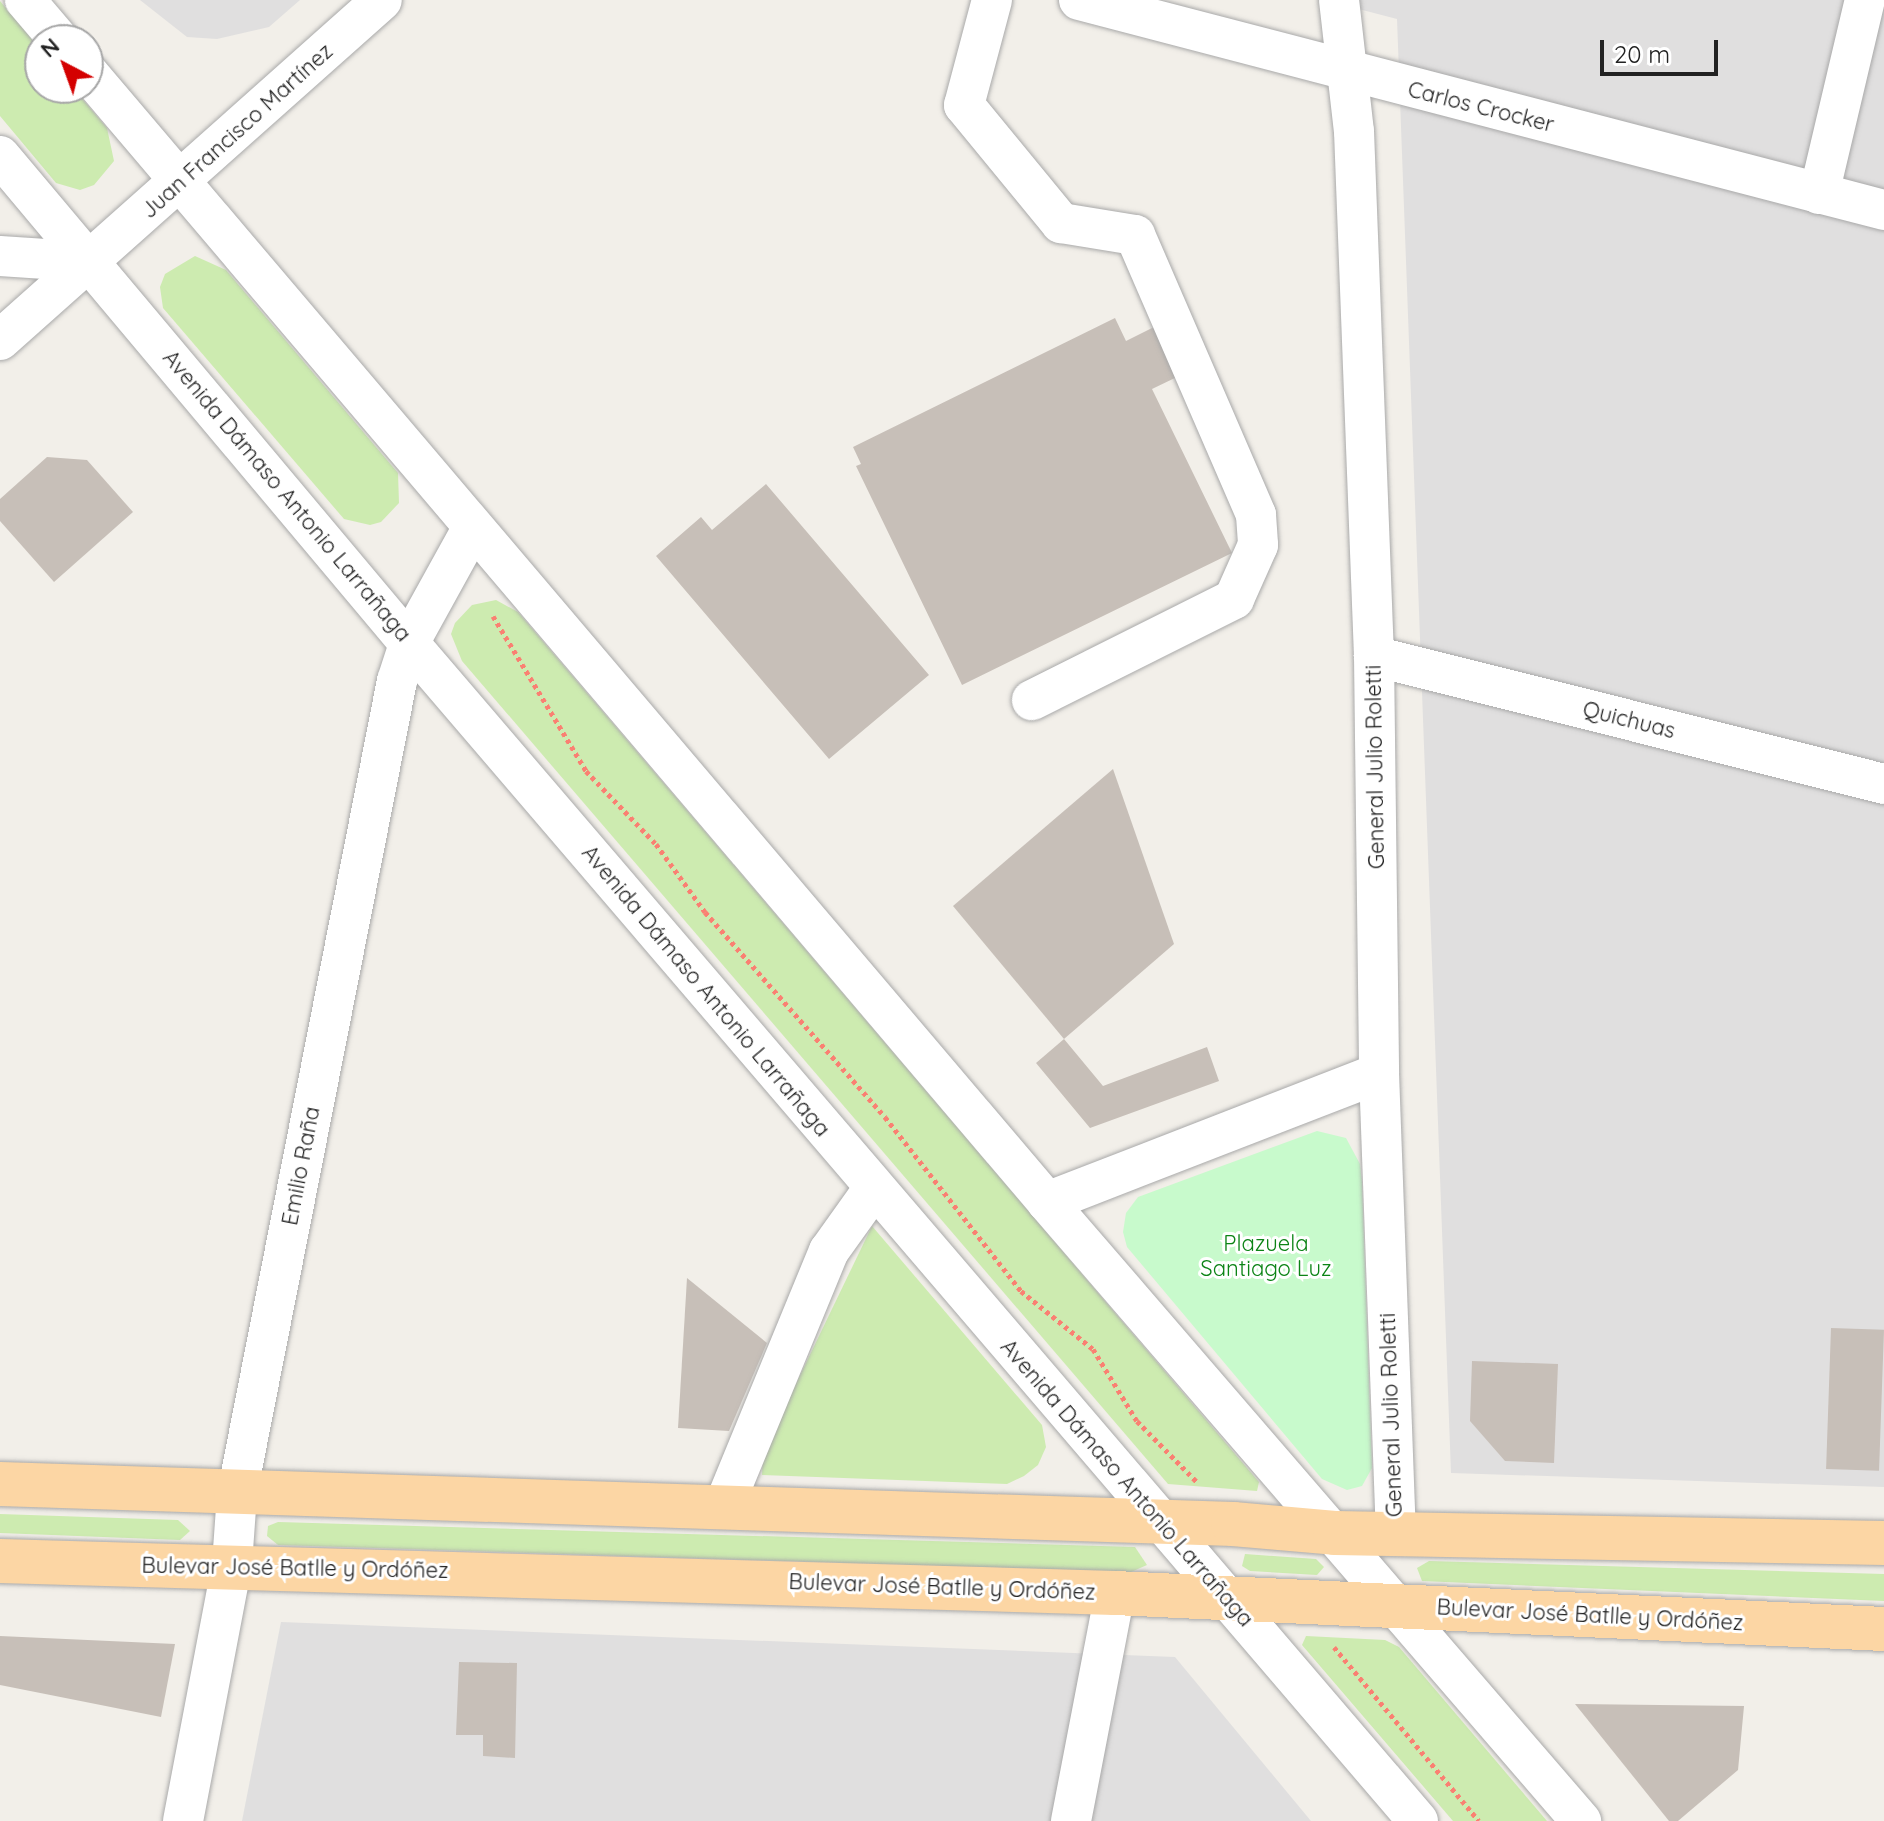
<!DOCTYPE html>
<html>
<head>
<meta charset="utf-8">
<style>
	body { margin:0 }
	#map { position:relative; width:1884px; height:1821px; overflow:hidden; background:#f2efe9; font-family:Quicksand,sans-serif }
	div>[style] { position:absolute }
	.residential>* { inset:0; background:#e0dfdf }
	.grass>* { inset:0; background:#cdebb0 }
	.park>* { inset:0; background:#c8facc }
	.building>* { inset:0; background:#c7bfb8; transform-origin:0 0 }
	.path>* { height:5px; margin-top:-2.5px; transform-origin:0; background:repeating-linear-gradient(90deg,#fa8072 0 4px,transparent 0 8px) }
	.roads { filter:drop-shadow(0 0 2px #a9a9a9) drop-shadow(0 0 2px #a9a9a9) }
	.minor>* { height:40px; margin:-20px; padding:0 20px; transform-origin:20px; border-radius:20px; background:#fff }
	.major>* { height:44px; margin:-22px; padding:0 22px; transform-origin:22px; border-radius:22px; background:#fcd6a4 }
	span { translate:-50% -50%; white-space:nowrap; text-align:center; line-height:1.15; -webkit-text-stroke:6px #fff; paint-order:stroke }
	.street-label { font-size:22px; color:#222 }
	.park-label { font-size:22px; color:#0c8416 }
	.north { position:absolute; left:24px; top:24px; width:80px; height:80px; box-sizing:border-box; background:#fff; border:2px solid #a7a7a7; border-radius:50%; rotate:319deg; font-size:22px; font-weight:700; line-height:32px; text-align:center; color:#222 }
	.north::after { content:''; display:block; margin:auto; width:28px; height:36px; background:#d40000; clip-path:polygon(50% 0,100% 100%,50% 72%,0 100%) }
	.scale { position:absolute; left:1600px; top:40px; width:118px; height:36px; box-sizing:border-box; border:4px solid #222; border-top:0; padding-left:10px; font-size:24px; line-height:28px; white-space:nowrap; color:#222; -webkit-text-stroke:6px #fff; paint-order:stroke }
</style>
</head>
<body>
<div id="map">
	<div class="residential">
		<i style="clip-path:polygon(140px 0,300px 0,269px 27px,217px 39px,187px 37px)"></i>
		<i style="clip-path:polygon(1324px 0,1884px 0,1884px 1487px,1451px 1473px,1397px 19px)"></i>
		<i style="clip-path:polygon(281px 1622px,1175px 1657px,1311px 1821px,242px 1821px)"></i>
	</div>
	<div class="grass">
		<i style="clip-path:polygon(0 1px,40px 49px,40px 88px,73px 88px,107px 128px,114px 161px,94px 185px,80px 190px,56px 183px,0 116px)"></i>
		<i style="clip-path:polygon(195px 256px,226px 270px,398px 473px,399px 503px,381px 522px,370px 525px,344px 519px,163px 308px,160px 287px,165px 274px)"></i>
		<i style="clip-path:polygon(496px 600px,518px 612px,1259px 1482px,1257px 1491px,1168px 1484px,462px 661px,451px 634px,455px 623px,472px 605px)"></i>
		<i style="clip-path:polygon(872px 1226px,1042px 1425px,1046px 1447px,1038px 1465px,1024px 1476px,1007px 1484px,762px 1475px,763px 1452px)"></i>
		<i style="clip-path:polygon(0 1514px,178px 1520px,190px 1531px,180px 1540px,0 1533px)"></i>
		<i style="clip-path:polygon(278px 1522px,1135px 1547px,1147px 1565px,1131px 1572px,278px 1545px,267px 1536px,268px 1526px)"></i>
		<i style="clip-path:polygon(1245px 1554px,1316px 1559px,1324px 1567px,1317px 1575px,1250px 1571px,1242px 1566px)"></i>
		<i style="clip-path:polygon(1429px 1561px,1884px 1574px,1884px 1601px,1422px 1581px,1417px 1568px)"></i>
		<i style="clip-path:polygon(1306px 1636px,1385px 1640px,1399px 1647px,1547px 1821px,1453px 1821px,1302px 1645px)"></i>
	</div>
	<div class="park">
		<i style="clip-path:polygon(1317px 1131px,1346px 1138px,1360px 1164px,1362px 1182px,1372px 1468px,1362px 1486px,1347px 1490px,1322px 1479px,1127px 1247px,1123px 1232px,1126px 1213px,1138px 1197px)"></i>
	</div>
	<div class="building">
		<i style="clip-path:polygon(1115px 318px,1126px 341px,1154px 327px,1179px 376px,1152px 389px,1232px 553px,962px 685px,856px 466px,861px 464px,853px 447px)"></i>
		<i style="clip-path:polygon(47px 457px,87px 460px,133px 512px,54px 582px,0 521px,0 499px)"></i>
		<i style="clip-path:polygon(766px 484px,929px 675px,829px 759px,656px 556px,701px 517px,712px 530px)"></i>
		<i style="clip-path:polygon(1113px 769px,1174px 944px,1064px 1039px,953px 906px)"></i>
		<i style="clip-path:polygon(1064px 1039px,1103px 1086px,1207px 1047px,1219px 1081px,1090px 1128px,1036px 1063px)"></i>
		<i style="clip-path:polygon(687px 1278px,767px 1343px,729px 1431px,678px 1428px)"></i>
		<i style="left:1831px;top:1328px;width:53px;height:141px;rotate:2deg"></i>
		<i style="clip-path:polygon(1472px 1361px,1558px 1364px,1554px 1463px,1505px 1461px,1470px 1421px)"></i>
		<i style="clip-path:polygon(0 1636px,175px 1644px,161px 1717px,0 1685px)"></i>
		<i style="clip-path:polygon(459px 1662px,517px 1663px,515px 1758px,483px 1756px,483px 1735px,456px 1735px)"></i>
		<i style="clip-path:polygon(1575px 1704px,1744px 1706px,1738px 1770px,1678px 1821px,1669px 1821px)"></i>
	</div>
	<div class="path">
		<i style="left:493px;top:616px;width:181px;rotate:59deg"></i>
		<i style="left:586px;top:771px;width:101px;rotate:46.2deg"></i>
		<i style="left:656px;top:844px;width:84px;rotate:54.2deg"></i>
		<i style="left:705px;top:912px;width:273px;rotate:48.7deg"></i>
		<i style="left:885px;top:1117px;width:221px;rotate:52deg"></i>
		<i style="left:1021px;top:1291px;width:92px;rotate:38.9deg"></i>
		<i style="left:1093px;top:1349px;width:84px;rotate:58.6deg"></i>
		<i style="left:1137px;top:1421px;width:86px;rotate:45.5deg"></i>
		<i style="left:1334px;top:1647px;width:226px;rotate:50.2deg"></i>
	</div>
	<div class="roads">
		<div class="minor">
			<i style="left:25px;top:0;width:52px;rotate:49.6deg"></i>
			<i style="left:992px;top:0;width:109px;rotate:104.9deg"></i>
			<i style="left:964px;top:105px;width:153px;rotate:50.6deg"></i>
			<i style="left:1061px;top:223px;width:75px;rotate:9.2deg"></i>
			<i style="left:1135px;top:235px;width:305px;rotate:66.6deg"></i>
			<i style="left:1256px;top:515px;width:30px;rotate:86deg"></i>
			<i style="left:1258px;top:545px;width:59px;rotate:114deg"></i>
			<i style="left:1234px;top:599px;width:226px;rotate:153.4deg"></i>
			<i style="left:1079px;top:0;width:832px;rotate:14.62deg"></i>
			<i style="left:1339px;top:0;width:132px;rotate:83.5deg"></i>
			<i style="left:1354px;top:131px;width:525px;rotate:87.82deg"></i>
			<i style="left:1374px;top:656px;width:417px;rotate:89.3deg"></i>
			<i style="left:1379px;top:1073px;width:462px;rotate:87.9deg"></i>
			<i style="left:88px;top:73px;width:1481px;rotate:49.65deg"></i>
			<i style="left:1047px;top:1202px;width:818px;rotate:49.22deg"></i>
			<i style="left:0;top:156px;width:636px;rotate:49.98deg"></i>
			<i style="left:409px;top:643px;width:1551px;rotate:49.42deg"></i>
			<i style="left:1819px;top:194px;width:199px;rotate:-76.7deg"></i>
			<i style="left:0;top:256px;width:91px;rotate:3.8deg"></i>
			<i style="left:0;top:340px;width:511px;rotate:-41.67deg"></i>
			<i style="left:1374px;top:656px;width:526px;rotate:14.09deg"></i>
			<i style="left:1047px;top:1202px;width:356px;rotate:-21.2deg"></i>
			<i style="left:723px;top:1508px;width:278px;rotate:-67.6deg"></i>
			<i style="left:829px;top:1251px;width:77px;rotate:-54.5deg"></i>
			<i style="left:183px;top:1821px;width:262px;rotate:-79.2deg"></i>
			<i style="left:232px;top:1564px;width:70px;rotate:-85.9deg"></i>
			<i style="left:237px;top:1494px;width:829px;rotate:-78.87deg"></i>
			<i style="left:397px;top:681px;width:40px;rotate:-72deg"></i>
			<i style="left:409px;top:643px;width:132px;rotate:-61.1deg"></i>
			<i style="left:1071px;top:1821px;width:232px;rotate:-79.1deg"></i>
		</div>
		<div class="major">
			<i style="left:0;top:1484px;width:1234px;rotate:1.86deg"></i>
			<i style="left:1233px;top:1524px;width:102px;rotate:5deg"></i>
			<i style="left:1335px;top:1533px;width:549px;rotate:1.04deg"></i>
			<i style="left:0;top:1561px;width:1115px;rotate:1.64deg"></i>
			<i style="left:1115px;top:1593px;width:770px;rotate:2.68deg"></i>
		</div>
	</div>
	<div class="street-label">
		<span style="left:1481px;top:107px;rotate:14deg">Carlos Crocker</span>
		<span style="left:237px;top:131px;rotate:-42deg">Juan Francisco Martínez</span>
		<span style="left:287px;top:496px;rotate:50deg">Avenida Dámaso Antonio Larrañaga</span>
		<span style="left:1629px;top:720px;rotate:14deg">Quichuas</span>
		<span style="left:1375px;top:767px;rotate:-91deg">General Julio Roletti</span>
		<span style="left:706px;top:991px;rotate:50deg">Avenida Dámaso Antonio Larrañaga</span>
		<span style="left:301px;top:1166px;rotate:-79deg">Emilio Raña</span>
		<span style="left:1391px;top:1415px;rotate:-92deg">General Julio Roletti</span>
		<span style="left:1127px;top:1483px;rotate:49deg">Avenida Dámaso Antonio Larrañaga</span>
		<span style="left:295px;top:1568px;rotate:1deg">Bulevar José Batlle y Ordóñez</span>
		<span style="left:942px;top:1587px;rotate:2deg">Bulevar José Batlle y Ordóñez</span>
		<span style="left:1590px;top:1615px;rotate:3deg">Bulevar José Batlle y Ordóñez</span>
	</div>
	<div class="park-label">
		<span style="left:1266px;top:1256px">Plazuela<br>Santiago Luz</span>
	</div>
	<div class="north">N</div>
	<div class="scale">20 m</div>
</div>
</body>
</html>
